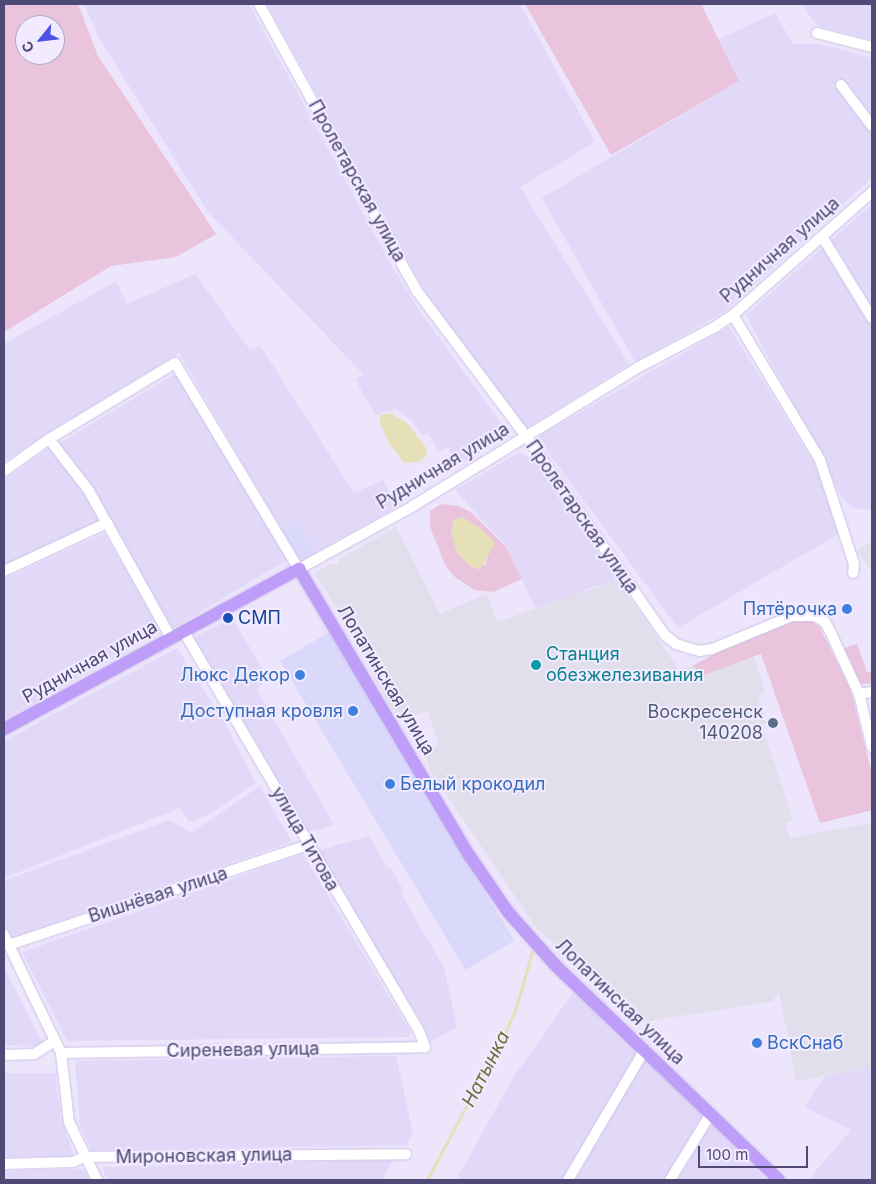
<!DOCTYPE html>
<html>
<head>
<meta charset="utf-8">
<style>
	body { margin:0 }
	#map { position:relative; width:876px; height:1184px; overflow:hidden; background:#ede5fc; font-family:Inter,sans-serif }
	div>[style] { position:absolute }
	.residential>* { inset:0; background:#e2d9f9; transform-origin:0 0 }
	.commercial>* { inset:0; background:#dad9fc; transform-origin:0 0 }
	.industrial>* { inset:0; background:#e2dfec }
	.green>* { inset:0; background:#eac3dd }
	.water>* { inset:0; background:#e6e0b9 }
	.stream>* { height:2.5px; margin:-1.25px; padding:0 1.25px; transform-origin:1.25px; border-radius:1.25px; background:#e6e0b9 }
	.roads { filter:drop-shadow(0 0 1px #ccc5e6) drop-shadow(0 0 1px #ccc5e6) }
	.minor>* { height:10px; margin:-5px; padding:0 5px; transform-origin:5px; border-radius:5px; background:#fff }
	.major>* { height:12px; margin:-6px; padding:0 6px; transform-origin:6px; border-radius:6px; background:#bf9efa }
	.dots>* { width:14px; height:14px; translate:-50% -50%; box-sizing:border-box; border:2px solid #f2ebff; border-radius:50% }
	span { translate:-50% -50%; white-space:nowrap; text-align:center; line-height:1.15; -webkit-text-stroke:4px #f2ebff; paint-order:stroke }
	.street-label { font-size:18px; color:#4e4a75 }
	.shop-label { font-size:18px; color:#366cbe }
	.right { translate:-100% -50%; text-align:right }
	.left { translate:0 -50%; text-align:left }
	.transit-label { font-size:18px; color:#164399 }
	.culture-label { font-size:18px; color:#0d838f }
	.service-label { font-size:18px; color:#4e5e75 }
	.water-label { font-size:19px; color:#736d3b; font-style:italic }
	.frame { position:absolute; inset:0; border:5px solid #4e4a75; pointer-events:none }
	.north { position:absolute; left:15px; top:15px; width:50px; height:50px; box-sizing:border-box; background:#f2ebff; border:1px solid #b0abc8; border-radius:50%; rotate:241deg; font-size:14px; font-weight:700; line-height:20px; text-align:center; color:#4e4a75 }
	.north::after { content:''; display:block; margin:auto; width:18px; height:22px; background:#4b52e5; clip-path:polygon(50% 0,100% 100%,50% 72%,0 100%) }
	.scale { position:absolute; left:698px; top:1146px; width:110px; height:22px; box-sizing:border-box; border:2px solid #4e4a75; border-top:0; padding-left:6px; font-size:15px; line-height:18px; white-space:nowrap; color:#4e4a75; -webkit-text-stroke:4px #f2ebff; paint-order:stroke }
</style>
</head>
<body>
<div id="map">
	<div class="residential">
		<i style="clip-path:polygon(84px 4px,249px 4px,393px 268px,416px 306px,510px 435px,458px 465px,448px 447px,439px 451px,428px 433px,422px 436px,413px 422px,397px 409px,375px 415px,355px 379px,363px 374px,208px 212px,99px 38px)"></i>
		<i style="clip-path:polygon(267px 4px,520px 4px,595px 142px,520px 187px,629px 364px,524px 430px,423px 288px)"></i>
		<i style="clip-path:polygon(800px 4px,872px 4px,872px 40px,818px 26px)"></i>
		<i style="clip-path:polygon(775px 13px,793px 44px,821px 44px,872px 58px,872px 178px,723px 313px,635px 362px,542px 198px,739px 81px,719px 39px)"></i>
		<i style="clip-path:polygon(872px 204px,872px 510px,852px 508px,840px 494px,746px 315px)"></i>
		<i style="clip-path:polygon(195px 274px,250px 350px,260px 345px,354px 493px,383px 480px,397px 507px,315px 553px,297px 523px,282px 532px,179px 353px,4px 461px,4px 344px,116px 281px,127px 304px)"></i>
		<i style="clip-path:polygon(729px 327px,827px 484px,840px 533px,678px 628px,537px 437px)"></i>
		<i style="left:175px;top:374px;width:217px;height:138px;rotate:59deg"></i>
		<i style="clip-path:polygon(49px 448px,82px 485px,101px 520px,4px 567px,4px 480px)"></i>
		<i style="clip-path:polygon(518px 453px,533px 458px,618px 580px,583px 590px,583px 594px,535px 608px,507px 547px,455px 490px)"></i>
		<i style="clip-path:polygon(104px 533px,162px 631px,4px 720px,4px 579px)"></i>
		<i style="clip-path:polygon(232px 618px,269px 679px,257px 689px,334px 825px,306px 833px,191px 639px)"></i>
		<i style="clip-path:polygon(177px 648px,225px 723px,256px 783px,209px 815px,189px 822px,180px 808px,4px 878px,4px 741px)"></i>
		<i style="clip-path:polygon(260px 786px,292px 842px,11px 938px,4px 922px,4px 881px,169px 820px,191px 833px)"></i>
		<i style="clip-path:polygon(369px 836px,387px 868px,390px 867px,404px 891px,401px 893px,444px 968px,457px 1027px,431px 1042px,316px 851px)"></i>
		<i style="clip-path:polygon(303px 854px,411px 1033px,409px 1037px,67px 1041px,22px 952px)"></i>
		<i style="clip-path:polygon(4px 967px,44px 1045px,42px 1046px,4px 1045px)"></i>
		<i style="clip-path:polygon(574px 991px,672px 1083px,768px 1180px,456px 1180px,513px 1078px)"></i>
		<i style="clip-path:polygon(396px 1056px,413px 1133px,406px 1145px,91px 1150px,80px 1126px,75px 1061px)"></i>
		<i style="clip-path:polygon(872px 1067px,872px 1180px,808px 1180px,851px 1130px,804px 1107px,825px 1076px)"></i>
		<i style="clip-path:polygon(4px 1073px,55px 1073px,61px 1117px,74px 1156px,4px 1157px)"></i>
		<i style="clip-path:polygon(393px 1160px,382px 1180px,106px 1180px,103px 1167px)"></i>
		<i style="clip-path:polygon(83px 1169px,89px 1180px,4px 1180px,4px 1171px)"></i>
	</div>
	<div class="commercial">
		<i style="left:297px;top:523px;width:35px;height:17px;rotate:59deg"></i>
		<i style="left:329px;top:632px;width:360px;height:57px;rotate:59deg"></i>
	</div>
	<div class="industrial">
		<i style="clip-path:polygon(396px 527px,440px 614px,487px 594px,497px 622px,618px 580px,679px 670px,694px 665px,698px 676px,754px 656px,765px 692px,758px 695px,766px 723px,762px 725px,793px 820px,785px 823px,790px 838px,872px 823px,872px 1067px,796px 1081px,779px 991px,773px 1001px,643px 1022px,537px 929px,430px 770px,426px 753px,439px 744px,428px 711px,410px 717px,391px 709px,366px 662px,368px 660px,315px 573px,331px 564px,338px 565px,340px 559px)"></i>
		<i style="clip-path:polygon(872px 541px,872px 572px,857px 551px)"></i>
	</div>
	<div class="green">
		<i style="clip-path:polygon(evenodd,4px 4px,78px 4px,98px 56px,216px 234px,176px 257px,111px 266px,4px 332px,4px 4px,25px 25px,55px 25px,55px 55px,25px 55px,25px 25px)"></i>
		<i style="clip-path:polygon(525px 4px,701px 4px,739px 81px,611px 155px)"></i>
		<i style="clip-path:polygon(evenodd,441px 504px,458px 506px,471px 512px,506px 547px,522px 579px,493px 592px,475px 590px,456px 578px,446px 567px,430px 527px,430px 511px,441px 504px,462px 517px,480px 528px,488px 554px,485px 566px,453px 521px,462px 517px)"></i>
		<i style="clip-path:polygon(801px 616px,819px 626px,850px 688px,872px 774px,872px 810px,820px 823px,761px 654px,698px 677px,694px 665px,745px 638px)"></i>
		<i style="clip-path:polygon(857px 644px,867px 672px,872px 672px,872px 683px,861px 684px,844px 648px)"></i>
	</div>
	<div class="water">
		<i style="clip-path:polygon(390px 413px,407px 423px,425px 446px,427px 455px,419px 462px,404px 463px,388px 442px,379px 419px,381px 415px)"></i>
		<i style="clip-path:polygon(462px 517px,480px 528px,495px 543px,480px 570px,470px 566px,457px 552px,451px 534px,453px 521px)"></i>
	</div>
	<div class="stream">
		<i style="left:427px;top:1180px;width:164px;rotate:-62deg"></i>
		<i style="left:504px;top:1035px;width:30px;rotate:-66deg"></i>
		<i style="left:516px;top:1008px;width:58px;rotate:-74.1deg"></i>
	</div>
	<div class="roads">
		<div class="minor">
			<i style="left:259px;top:4px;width:328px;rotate:61.2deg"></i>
			<i style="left:417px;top:291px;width:181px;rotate:53.1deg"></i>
			<i style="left:526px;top:436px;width:243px;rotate:55.1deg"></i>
			<i style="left:665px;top:635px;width:14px;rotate:39deg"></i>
			<i style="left:676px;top:644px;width:24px;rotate:17deg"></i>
			<i style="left:699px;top:651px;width:13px;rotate:-9deg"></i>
			<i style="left:712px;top:649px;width:87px;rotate:-22.4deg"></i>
			<i style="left:792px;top:616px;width:23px"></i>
			<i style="left:815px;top:616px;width:12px;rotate:31deg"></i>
			<i style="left:825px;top:622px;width:10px;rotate:61deg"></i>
			<i style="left:830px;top:631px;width:69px;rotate:65.3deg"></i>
			<i style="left:859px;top:694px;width:55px;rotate:76.2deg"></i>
			<i style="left:817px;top:33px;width:57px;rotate:14.3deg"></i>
			<i style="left:841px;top:85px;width:51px;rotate:52.9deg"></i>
			<i style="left:823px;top:238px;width:94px;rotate:58.5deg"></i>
			<i style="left:733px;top:315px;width:169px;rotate:59deg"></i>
			<i style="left:820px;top:460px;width:109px;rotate:71.9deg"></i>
			<i style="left:854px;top:564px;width:9px;rotate:96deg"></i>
			<i style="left:49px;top:439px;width:66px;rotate:52.4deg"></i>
			<i style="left:89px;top:491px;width:37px;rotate:61deg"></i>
			<i style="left:4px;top:471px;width:55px;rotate:-35.4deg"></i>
			<i style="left:49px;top:439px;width:147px;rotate:-31.1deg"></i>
			<i style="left:175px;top:363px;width:240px;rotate:59deg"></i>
			<i style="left:299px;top:569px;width:130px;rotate:-28.9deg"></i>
			<i style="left:413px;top:506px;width:265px;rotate:-31.6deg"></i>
			<i style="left:639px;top:367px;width:86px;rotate:-27.8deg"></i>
			<i style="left:715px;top:327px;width:22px;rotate:-34deg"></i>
			<i style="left:733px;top:315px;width:186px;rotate:-41.5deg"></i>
			<i style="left:4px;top:571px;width:114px;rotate:-25deg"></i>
			<i style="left:107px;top:523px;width:132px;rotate:60.9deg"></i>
			<i style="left:859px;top:694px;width:13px;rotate:-9deg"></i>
			<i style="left:4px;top:935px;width:131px;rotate:64.2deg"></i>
			<i style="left:61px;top:1053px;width:69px;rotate:83.4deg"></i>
			<i style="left:69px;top:1122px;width:64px;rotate:64.2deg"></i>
			<i style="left:9px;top:945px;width:315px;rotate:-18.5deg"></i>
			<i style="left:61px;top:1053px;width:364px;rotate:-0.9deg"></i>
			<i style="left:425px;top:1047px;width:17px;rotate:-111deg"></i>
			<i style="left:419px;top:1031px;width:464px;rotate:-120.5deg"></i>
			<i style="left:4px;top:1055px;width:30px;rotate:-2deg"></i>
			<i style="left:34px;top:1054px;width:25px;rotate:-32deg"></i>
			<i style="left:4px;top:1164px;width:69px;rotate:-1.7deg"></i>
			<i style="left:73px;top:1162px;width:12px;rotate:-24deg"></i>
			<i style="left:84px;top:1157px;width:322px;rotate:-0.5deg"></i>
			<i style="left:568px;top:1180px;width:150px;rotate:-59.5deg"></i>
			<i style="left:670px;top:1180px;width:76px;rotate:-58.4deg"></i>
		</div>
		<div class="major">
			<i style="left:4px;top:729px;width:336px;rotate:-28.5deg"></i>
			<i style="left:299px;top:569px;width:333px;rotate:59.3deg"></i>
			<i style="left:469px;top:855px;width:69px;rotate:55.6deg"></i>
			<i style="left:508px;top:912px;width:71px;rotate:48.4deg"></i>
			<i style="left:555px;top:965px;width:310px;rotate:43.8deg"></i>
		</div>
	</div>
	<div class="dots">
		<i style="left:847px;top:609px;background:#3f7fe0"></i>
		<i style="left:228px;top:618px;background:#1a4fb4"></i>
		<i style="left:536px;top:665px;background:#0f9aa8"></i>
		<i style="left:300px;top:675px;background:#3f7fe0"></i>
		<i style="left:353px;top:711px;background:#3f7fe0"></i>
		<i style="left:773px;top:723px;background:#5c6f8a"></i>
		<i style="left:390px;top:784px;background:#3f7fe0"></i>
		<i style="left:757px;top:1043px;background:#3f7fe0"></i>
	</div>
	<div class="street-label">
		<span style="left:357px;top:181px;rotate:61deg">Пролетарская улица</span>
		<span style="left:780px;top:250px;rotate:-41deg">Рудничная улица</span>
		<span style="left:443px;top:466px;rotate:-31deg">Рудничная улица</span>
		<span style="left:582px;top:517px;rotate:55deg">Пролетарская улица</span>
		<span style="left:90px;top:662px;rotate:-29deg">Рудничная улица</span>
		<span style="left:386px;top:680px;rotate:59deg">Лопатинская улица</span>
		<span style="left:305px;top:839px;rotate:60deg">улица Титова</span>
		<span style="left:158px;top:895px;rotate:-18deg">Вишнёвая улица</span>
		<span style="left:620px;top:1002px;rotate:44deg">Лопатинская улица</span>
		<span style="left:243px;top:1050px;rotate:-1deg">Сиреневая улица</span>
		<span style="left:204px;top:1156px;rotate:-1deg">Мироновская улица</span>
	</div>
	<div class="shop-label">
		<span class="right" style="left:837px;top:609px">Пятёрочка</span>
		<span class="right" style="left:290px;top:675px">Люкс Декор</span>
		<span class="right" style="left:343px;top:711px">Доступная кровля</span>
		<span class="left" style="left:400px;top:784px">Белый крокодил</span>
		<span class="left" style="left:767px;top:1043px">ВскСнаб</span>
	</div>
	<div class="transit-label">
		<span class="left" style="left:238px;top:618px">СМП</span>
	</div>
	<div class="culture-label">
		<span class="left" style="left:546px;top:665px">Станция<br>обезжелезивания</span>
	</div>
	<div class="service-label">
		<span class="right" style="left:763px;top:723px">Воскресенск<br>140208</span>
	</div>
	<div class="water-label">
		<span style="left:486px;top:1069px;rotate:-63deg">Натынка</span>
	</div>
	<div class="frame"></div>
	<div class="north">С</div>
	<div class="scale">100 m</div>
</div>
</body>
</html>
